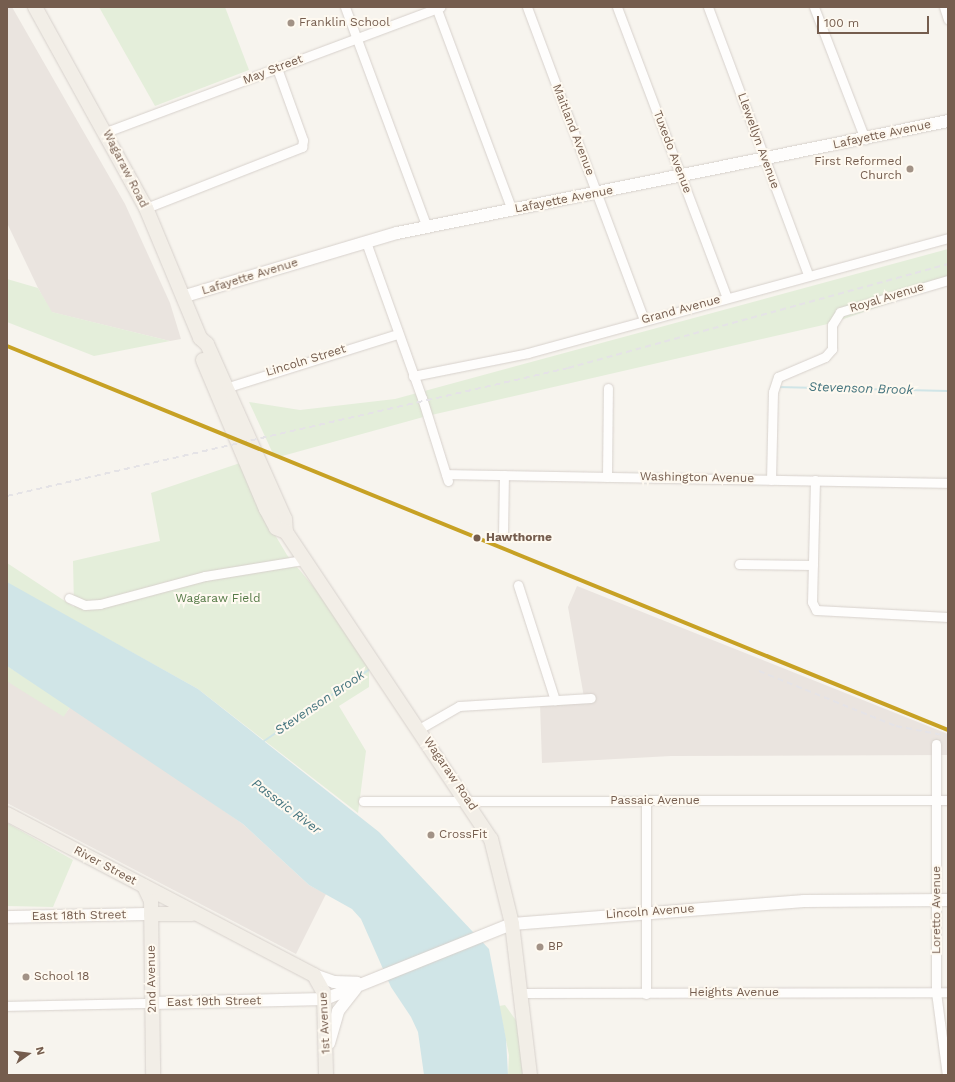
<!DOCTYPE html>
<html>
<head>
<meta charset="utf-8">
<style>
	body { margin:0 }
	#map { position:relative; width:955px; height:1082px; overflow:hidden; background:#f7f4ee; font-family:"Work Sans",sans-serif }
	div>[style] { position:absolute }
	.industrial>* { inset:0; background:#eae4df }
	.green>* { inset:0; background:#e4eeda; transform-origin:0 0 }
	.water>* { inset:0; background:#d0e5e7 }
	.stream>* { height:2px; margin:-1px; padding:0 1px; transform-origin:1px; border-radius:1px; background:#d0e5e7 }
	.roads { filter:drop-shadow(0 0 1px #d7d1cc) drop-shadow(0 0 1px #d7d1cc) }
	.street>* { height:9px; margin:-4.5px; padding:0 4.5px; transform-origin:4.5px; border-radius:4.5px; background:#fefdfc }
	.secondary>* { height:12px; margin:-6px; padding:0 6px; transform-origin:6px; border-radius:6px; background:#fefdfc }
	.primary>* { height:14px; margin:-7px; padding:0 7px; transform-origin:7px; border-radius:7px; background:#f2eee7 }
	.rail>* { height:2px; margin-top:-1px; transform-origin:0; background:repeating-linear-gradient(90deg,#e5e3e6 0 6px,transparent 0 10px) }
	.rail-1>* { height:4px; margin:-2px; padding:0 2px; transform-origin:2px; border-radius:2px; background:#c7a124 }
	.dots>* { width:11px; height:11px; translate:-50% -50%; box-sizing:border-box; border:2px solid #fef9f0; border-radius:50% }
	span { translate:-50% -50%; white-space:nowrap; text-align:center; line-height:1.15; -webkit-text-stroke:4px #fef9f0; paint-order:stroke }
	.poi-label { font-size:12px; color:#755d4e }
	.left { translate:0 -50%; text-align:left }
	.right { translate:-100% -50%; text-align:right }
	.street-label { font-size:12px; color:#755d4e }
	.stop-label { font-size:12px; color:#755d4e; font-weight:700 }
	.park-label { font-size:12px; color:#557a47 }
	.water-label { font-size:13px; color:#46757f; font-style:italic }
	.frame { position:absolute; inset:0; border:8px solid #755d4e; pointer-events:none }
	.north { position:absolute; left:8px; top:1034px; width:40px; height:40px; -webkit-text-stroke:3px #fef9f0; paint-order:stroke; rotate:76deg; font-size:11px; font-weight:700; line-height:16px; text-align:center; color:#755d4e }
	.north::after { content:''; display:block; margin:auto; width:14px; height:18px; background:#755d4e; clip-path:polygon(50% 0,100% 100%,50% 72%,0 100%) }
	.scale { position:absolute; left:817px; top:16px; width:112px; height:18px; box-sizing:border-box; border:2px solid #755d4e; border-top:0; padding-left:5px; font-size:12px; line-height:14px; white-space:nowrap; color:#755d4e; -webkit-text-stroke:3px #fef9f0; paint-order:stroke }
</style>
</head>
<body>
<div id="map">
	<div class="industrial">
		<i style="clip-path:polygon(7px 7px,12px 7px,125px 204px,170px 303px,181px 339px,170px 341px,51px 312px,38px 288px,7px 223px)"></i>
		<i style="clip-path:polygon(577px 586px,948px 734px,948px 755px,671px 756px,542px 763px,540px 704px,585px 703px,568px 607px)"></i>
		<i style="clip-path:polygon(7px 679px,64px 715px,71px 706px,121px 739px,243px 824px,309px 885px,326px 894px,296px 954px,7px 803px)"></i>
	</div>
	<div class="green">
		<i style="clip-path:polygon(99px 7px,225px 7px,249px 70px,155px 106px)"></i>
		<i style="clip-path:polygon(948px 249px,948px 283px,832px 323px,427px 416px,275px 458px,249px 402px,300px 410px,395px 399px)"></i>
		<i style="clip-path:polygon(7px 279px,38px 288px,52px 312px,170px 341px,94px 356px,7px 322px)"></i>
		<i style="clip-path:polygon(240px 463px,262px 513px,287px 555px,328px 604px,369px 665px,369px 687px,339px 706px,366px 751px,358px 813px,198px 689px,7px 583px,7px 563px,74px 607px,73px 561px,160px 541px,151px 493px)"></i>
		<i style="left:7px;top:666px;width:75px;height:13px;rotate:32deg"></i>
		<i style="clip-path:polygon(7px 823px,73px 860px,53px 907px,7px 906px)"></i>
		<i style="clip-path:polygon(505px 1005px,525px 1033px,530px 1075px,508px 1075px,509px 1055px,499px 1006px)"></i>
	</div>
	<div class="water">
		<i style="clip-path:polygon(7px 582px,198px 689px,379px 832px,489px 949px,506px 1039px,508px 1075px,424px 1075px,418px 1032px,411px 1017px,391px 987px,361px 919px,352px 909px,309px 885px,243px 824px,7px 666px)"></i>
	</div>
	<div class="stream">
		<i style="left:777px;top:387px;width:171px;rotate:1.3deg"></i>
		<i style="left:264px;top:741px;width:128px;rotate:-34.2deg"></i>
	</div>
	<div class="roads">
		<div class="street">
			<i style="left:345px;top:7px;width:235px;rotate:69.6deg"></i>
			<i style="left:436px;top:7px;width:217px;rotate:69.5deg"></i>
			<i style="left:527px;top:7px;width:334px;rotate:69.5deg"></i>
			<i style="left:617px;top:7px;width:311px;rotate:69.3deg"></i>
			<i style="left:708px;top:7px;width:286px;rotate:69.5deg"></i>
			<i style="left:814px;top:7px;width:142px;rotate:68.9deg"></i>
			<i style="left:944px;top:7px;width:13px;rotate:72deg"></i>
			<i style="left:106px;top:132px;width:357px;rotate:-20.5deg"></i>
			<i style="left:146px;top:208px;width:168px;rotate:-21.4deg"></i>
			<i style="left:302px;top:147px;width:7px;rotate:-82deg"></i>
			<i style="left:303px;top:140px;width:77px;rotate:-109.9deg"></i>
			<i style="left:366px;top:242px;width:166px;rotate:70.3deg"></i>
			<i style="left:422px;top:398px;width:87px;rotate:72.6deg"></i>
			<i style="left:413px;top:376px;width:117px;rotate:-11.3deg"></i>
			<i style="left:528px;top:353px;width:435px;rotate:-15.3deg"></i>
			<i style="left:222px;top:389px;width:183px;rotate:-17.4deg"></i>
			<i style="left:446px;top:474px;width:502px;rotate:1.03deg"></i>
			<i style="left:607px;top:477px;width:89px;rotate:-89.4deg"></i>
			<i style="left:771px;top:480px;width:88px;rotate:-88.7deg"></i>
			<i style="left:773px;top:392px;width:16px;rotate:-72deg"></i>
			<i style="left:778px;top:377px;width:51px;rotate:-23.1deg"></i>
			<i style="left:825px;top:357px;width:11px;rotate:-49deg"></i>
			<i style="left:832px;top:349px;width:24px;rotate:-90deg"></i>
			<i style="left:832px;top:325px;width:15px;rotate:-58deg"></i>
			<i style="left:840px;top:312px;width:113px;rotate:-16.5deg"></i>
			<i style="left:815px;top:480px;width:122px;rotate:91.4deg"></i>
			<i style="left:812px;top:602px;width:9px;rotate:63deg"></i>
			<i style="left:816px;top:610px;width:132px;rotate:3deg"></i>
			<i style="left:503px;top:536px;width:61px;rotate:-89.1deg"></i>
			<i style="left:739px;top:564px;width:74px;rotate:0.8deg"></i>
			<i style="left:518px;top:585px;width:121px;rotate:72.2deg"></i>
			<i style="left:69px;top:598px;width:17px;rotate:24deg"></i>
			<i style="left:85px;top:605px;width:15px;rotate:-4deg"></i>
			<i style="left:100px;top:604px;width:109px;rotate:-14.9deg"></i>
			<i style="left:205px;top:576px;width:99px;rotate:-9.3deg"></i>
			<i style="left:419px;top:729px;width:46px;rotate:-29.9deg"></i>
			<i style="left:459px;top:706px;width:132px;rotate:-3.5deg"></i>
			<i style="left:936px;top:744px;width:248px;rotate:90deg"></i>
			<i style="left:936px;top:992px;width:84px;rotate:82.5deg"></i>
			<i style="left:363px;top:801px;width:585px;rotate:-0.1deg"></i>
			<i style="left:521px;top:993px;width:427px;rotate:-0.1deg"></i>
			<i style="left:646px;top:994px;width:193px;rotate:-90deg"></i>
			<i style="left:7px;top:1006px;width:145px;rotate:-1.2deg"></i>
		</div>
		<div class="secondary">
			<i style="left:185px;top:296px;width:221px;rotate:-16.6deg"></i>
			<i style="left:397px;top:233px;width:562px;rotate:-11.49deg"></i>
			<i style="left:7px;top:917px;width:144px;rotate:-1.2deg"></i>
			<i style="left:314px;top:975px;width:21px;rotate:19deg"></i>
			<i style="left:334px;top:982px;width:23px;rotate:2deg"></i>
			<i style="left:152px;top:1003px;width:173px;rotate:-1.3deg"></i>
			<i style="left:325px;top:999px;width:201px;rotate:-21.9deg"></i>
			<i style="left:512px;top:924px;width:293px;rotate:-4.5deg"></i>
			<i style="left:804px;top:901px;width:144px;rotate:-0.4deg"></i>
			<i style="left:329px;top:1043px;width:33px;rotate:-74deg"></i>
			<i style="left:338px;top:1011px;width:28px;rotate:-52deg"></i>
		</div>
		<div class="primary">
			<i style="left:35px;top:7px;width:230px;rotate:61.1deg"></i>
			<i style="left:146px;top:208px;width:141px;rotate:67.4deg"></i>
			<i style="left:200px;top:338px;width:9px;rotate:41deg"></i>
			<i style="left:207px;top:344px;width:192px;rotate:66deg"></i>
			<i style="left:285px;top:519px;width:13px;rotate:86deg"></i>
			<i style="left:286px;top:532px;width:369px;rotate:56.3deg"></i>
			<i style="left:491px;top:839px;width:88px;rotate:76.1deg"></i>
			<i style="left:512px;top:924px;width:152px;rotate:83.2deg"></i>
			<i style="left:203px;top:360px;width:162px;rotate:67.1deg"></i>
			<i style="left:266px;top:509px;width:21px;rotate:62deg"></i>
			<i style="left:276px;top:528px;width:11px;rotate:22deg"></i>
			<i style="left:7px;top:814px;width:347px;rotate:27.7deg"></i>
			<i style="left:314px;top:975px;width:21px;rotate:61deg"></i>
			<i style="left:324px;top:993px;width:82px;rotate:88.6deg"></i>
			<i style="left:144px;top:886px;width:17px;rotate:65deg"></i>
			<i style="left:151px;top:901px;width:174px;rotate:89.3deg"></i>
			<i style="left:151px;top:914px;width:41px"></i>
		</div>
	</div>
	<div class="rail">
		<i style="left:7px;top:496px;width:575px;rotate:-12.85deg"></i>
		<i style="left:568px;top:368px;width:394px;rotate:-15.3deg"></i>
		<i style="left:759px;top:671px;width:148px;rotate:21.9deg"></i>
		<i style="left:896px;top:726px;width:53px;rotate:10.9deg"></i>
	</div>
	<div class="rail-1">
		<i style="left:7px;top:346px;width:1016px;rotate:22.2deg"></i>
	</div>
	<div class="dots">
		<i style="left:291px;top:23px;background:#a29286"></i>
		<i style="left:910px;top:169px;background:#a29286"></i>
		<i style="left:477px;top:538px;background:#755d4e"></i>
		<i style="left:431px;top:835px;background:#a29286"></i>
		<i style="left:540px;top:947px;background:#a29286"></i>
		<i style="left:26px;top:977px;background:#a29286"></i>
	</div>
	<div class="poi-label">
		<span class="left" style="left:299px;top:23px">Franklin School</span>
		<span class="right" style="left:902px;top:169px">First Reformed<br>Church</span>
		<span class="left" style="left:439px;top:835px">CrossFit</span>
		<span class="left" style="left:548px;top:947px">BP</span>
		<span class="left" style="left:34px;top:977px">School 18</span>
	</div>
	<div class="street-label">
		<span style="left:273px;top:70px;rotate:-21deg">May Street</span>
		<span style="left:573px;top:130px;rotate:69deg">Maitland Avenue</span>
		<span style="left:882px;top:135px;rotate:-12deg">Lafayette Avenue</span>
		<span style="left:758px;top:141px;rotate:70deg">Llewellyn Avenue</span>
		<span style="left:672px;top:152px;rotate:69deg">Tuxedo Avenue</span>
		<span style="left:125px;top:169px;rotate:63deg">Wagaraw Road</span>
		<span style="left:564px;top:200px;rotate:-11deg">Lafayette Avenue</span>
		<span style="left:250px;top:277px;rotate:-17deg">Lafayette Avenue</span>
		<span style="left:887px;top:298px;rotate:-17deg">Royal Avenue</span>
		<span style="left:681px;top:310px;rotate:-15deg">Grand Avenue</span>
		<span style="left:306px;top:361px;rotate:-17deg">Lincoln Street</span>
		<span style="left:697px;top:478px;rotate:1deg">Washington Avenue</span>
		<span style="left:450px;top:774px;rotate:56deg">Wagaraw Road</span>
		<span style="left:655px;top:801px">Passaic Avenue</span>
		<span style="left:105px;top:866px;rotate:28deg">River Street</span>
		<span style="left:937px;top:910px;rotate:-90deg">Loretto Avenue</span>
		<span style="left:650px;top:912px;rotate:-4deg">Lincoln Avenue</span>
		<span style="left:79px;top:916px;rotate:-1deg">East 18th Street</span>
		<span style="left:152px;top:979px;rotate:-91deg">2nd Avenue</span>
		<span style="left:734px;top:993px">Heights Avenue</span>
		<span style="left:214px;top:1002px;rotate:-1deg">East 19th Street</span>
		<span style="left:325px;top:1023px;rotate:-93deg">1st Avenue</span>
	</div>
	<div class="stop-label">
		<span class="left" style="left:486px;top:538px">Hawthorne</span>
	</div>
	<div class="park-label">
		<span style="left:218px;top:599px">Wagaraw Field</span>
	</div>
	<div class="water-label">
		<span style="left:861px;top:389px;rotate:2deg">Stevenson Brook</span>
		<span style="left:320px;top:703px;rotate:-34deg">Stevenson Brook</span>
		<span style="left:286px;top:807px;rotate:37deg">Passaic River</span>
	</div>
	<div class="frame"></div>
	<div class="north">N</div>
	<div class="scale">100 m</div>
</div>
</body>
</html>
